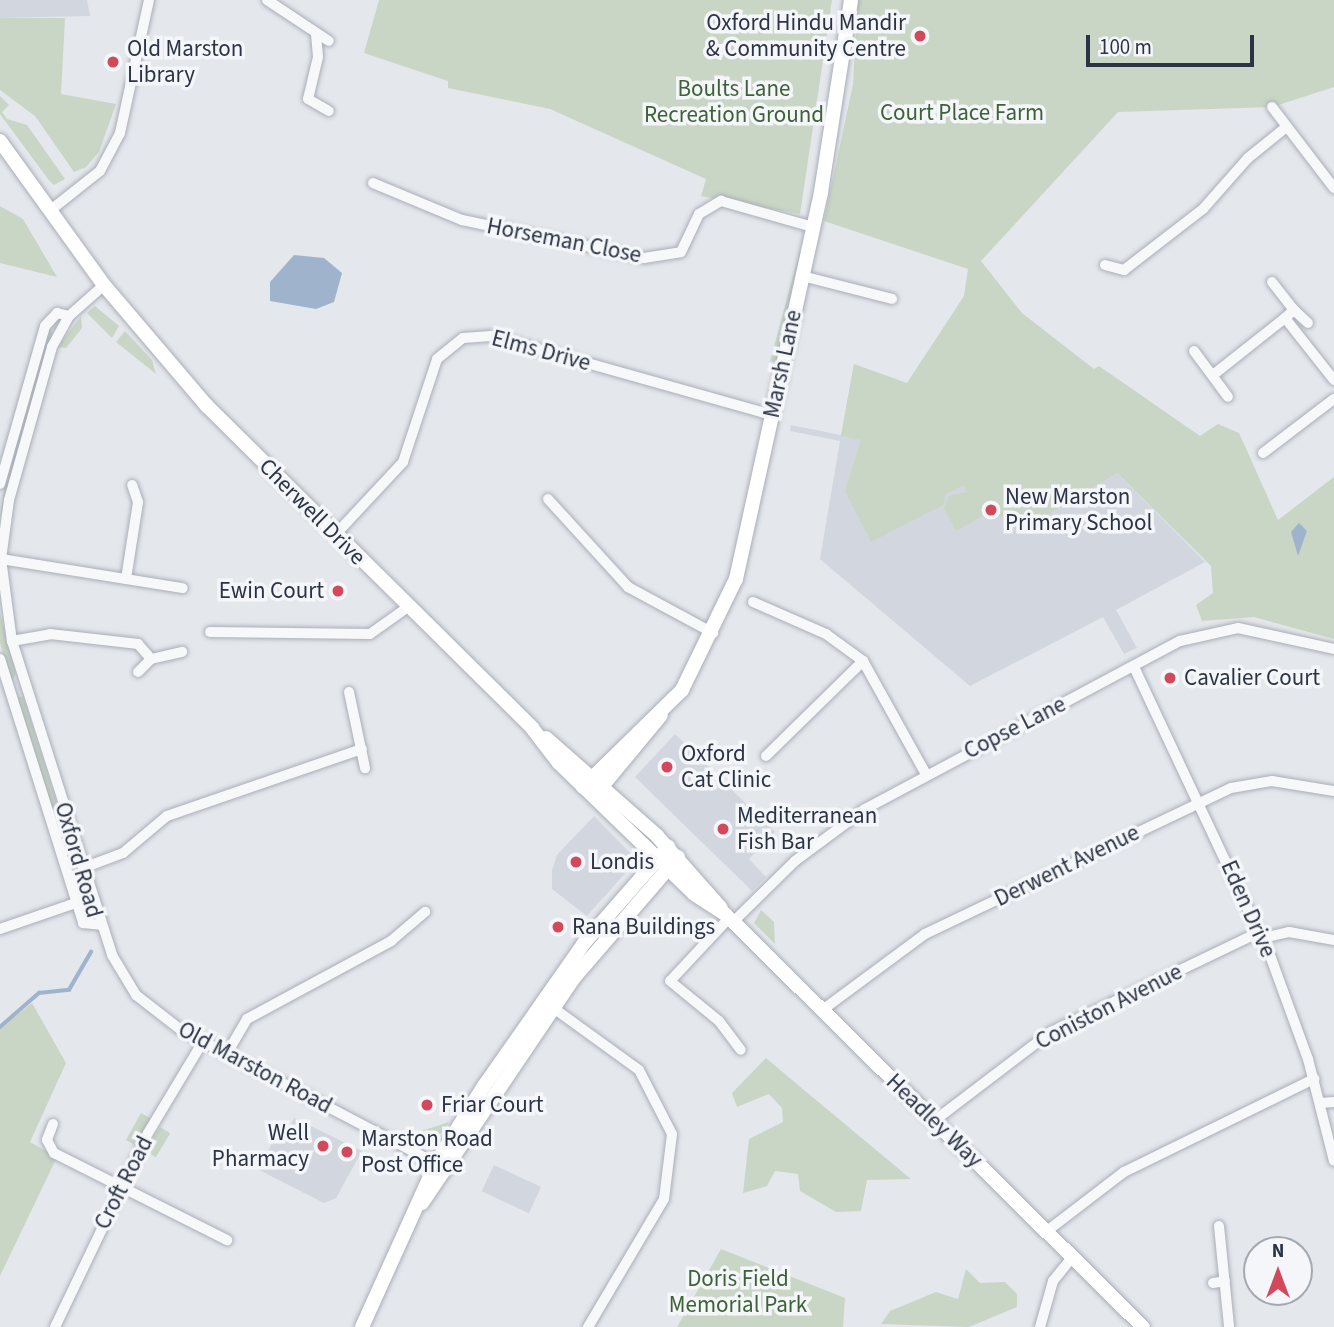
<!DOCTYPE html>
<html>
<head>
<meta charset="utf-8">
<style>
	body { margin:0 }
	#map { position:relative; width:1334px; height:1327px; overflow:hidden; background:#e4e7ec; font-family:"Source Sans 3",sans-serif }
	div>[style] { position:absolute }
	.built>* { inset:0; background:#d2d6de; transform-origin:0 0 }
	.green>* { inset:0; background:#c9d6c5; transform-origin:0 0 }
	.water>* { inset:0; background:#9fb4cc }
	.stream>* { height:3.5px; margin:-1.75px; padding:0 1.75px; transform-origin:1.75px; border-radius:1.75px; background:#9fb4cc }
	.roads { filter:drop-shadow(0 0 2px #a9aeb7) drop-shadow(0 0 2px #a9aeb7) }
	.minor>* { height:10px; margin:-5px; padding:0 5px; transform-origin:5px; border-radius:5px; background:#f7f8fa }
	.secondary>* { height:14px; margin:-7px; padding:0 7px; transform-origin:7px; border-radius:7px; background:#fff }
	.dots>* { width:19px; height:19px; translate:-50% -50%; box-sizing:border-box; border:4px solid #f4f6f9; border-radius:50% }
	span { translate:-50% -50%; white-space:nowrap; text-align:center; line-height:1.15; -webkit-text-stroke:7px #f4f6f9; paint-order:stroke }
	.poi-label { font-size:23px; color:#2b3445 }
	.right { translate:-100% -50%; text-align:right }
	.left { translate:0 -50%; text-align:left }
	.park-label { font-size:23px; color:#3f6138 }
	.street-label { font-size:23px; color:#2b3445 }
	.north { position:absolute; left:1243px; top:1236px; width:70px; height:70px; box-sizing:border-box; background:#f4f6f9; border:2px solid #a4a8b1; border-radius:50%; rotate:0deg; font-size:19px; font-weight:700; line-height:28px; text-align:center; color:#2b3445 }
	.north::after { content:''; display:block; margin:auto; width:24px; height:32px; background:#d1495b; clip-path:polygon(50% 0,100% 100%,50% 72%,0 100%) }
	.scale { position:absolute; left:1086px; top:35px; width:168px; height:32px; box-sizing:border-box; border:4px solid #2b3445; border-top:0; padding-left:9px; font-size:21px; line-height:24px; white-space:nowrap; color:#2b3445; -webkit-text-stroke:5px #f4f6f9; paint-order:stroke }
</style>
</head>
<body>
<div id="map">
	<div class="built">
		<i style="clip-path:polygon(0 0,87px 0,90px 16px,0 18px)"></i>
		<i style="clip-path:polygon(854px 364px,1117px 473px,1205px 562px,1116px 610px,1137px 648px,1124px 654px,1103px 617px,970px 686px,820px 559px,840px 441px,790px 431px,791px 425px,841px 435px)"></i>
		<i style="clip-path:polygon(675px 734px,775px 832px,749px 859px,766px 877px,752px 891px,635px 777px)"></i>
		<i style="clip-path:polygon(594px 816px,637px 860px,587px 916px,552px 889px,552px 870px,557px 855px)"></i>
		<i style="clip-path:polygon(294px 1118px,362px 1151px,336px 1198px,324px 1203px,259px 1170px,274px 1139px,285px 1136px)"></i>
		<i style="left:494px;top:1165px;width:52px;height:29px;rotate:25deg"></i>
	</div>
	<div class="green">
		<i style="clip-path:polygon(379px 0,832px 0,800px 214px,701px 196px,706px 179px,550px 109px,448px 88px,448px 81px,364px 53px)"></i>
		<i style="clip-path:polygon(858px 0,1334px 0,1334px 87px,1272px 107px,1118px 112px,981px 261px,1022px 313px,1094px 369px,1099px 366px,1200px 436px,1218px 424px,1239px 433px,1278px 520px,1334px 477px,1334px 639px,1254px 617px,1202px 621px,1196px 605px,1213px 593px,1211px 566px,1117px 473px,1039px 520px,984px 515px,956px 531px,944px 508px,949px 496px,967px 492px,964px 485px,946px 494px,943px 505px,871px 542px,845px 491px,861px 440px,841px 436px,854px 364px,907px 383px,964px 296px,968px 269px,824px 221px,853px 84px)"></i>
		<i style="clip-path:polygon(0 18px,65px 18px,61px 94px,116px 104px,99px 152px,86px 167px,74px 172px,35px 116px,0 90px)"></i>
		<i style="clip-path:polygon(0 96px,9px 105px,2px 112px,7px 119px,27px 125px,65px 179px,54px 185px,48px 179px,0 114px)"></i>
		<i style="clip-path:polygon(0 206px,23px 219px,57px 277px,0 263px)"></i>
		<i style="clip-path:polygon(800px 251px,802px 251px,777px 363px,770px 361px)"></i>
		<i style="clip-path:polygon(95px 306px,119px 326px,112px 338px,87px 313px)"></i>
		<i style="clip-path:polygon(81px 316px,82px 328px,66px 348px,58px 347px)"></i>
		<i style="clip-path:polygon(50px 328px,52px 335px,0 518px,7px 472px)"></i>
		<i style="clip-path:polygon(125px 331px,152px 360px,156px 374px,116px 342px)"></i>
		<i style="clip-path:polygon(0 613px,16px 673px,11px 683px,0 643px)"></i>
		<i style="clip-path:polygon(23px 696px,71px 848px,66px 850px,70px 862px,16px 698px)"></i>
		<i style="clip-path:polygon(78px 869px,93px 914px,92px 920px,71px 871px)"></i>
		<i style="clip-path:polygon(761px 910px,774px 922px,775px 944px,754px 923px)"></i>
		<i style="clip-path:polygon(32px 1003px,66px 1063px,30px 1142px,57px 1157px,0 1276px,0 1028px)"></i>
		<i style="clip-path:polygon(766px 1058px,804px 1090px,911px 1179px,867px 1180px,861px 1211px,836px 1212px,800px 1191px,798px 1174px,775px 1171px,767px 1186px,743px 1193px,749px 1139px,783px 1122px,782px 1108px,769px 1094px,737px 1107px,732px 1093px)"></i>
		<i style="left:141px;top:1113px;width:13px;height:31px;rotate:29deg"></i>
		<i style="clip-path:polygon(449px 1122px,436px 1140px,413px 1138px,412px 1134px)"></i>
		<i style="left:160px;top:1127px;width:12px;height:28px;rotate:31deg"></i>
		<i style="clip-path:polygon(721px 1249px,845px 1298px,843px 1327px,677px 1327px)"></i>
		<i style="clip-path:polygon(966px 1269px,980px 1283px,1005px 1282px,1017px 1294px,1017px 1307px,969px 1327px,881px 1324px,890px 1311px,936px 1292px,958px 1299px)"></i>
	</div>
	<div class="water">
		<i style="clip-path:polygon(294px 255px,324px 258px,342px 273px,334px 302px,316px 309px,270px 301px,270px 282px)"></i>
		<i style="clip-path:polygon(1299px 523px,1307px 531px,1298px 556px,1291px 532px)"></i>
	</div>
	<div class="stream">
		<i style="left:0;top:1027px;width:52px;rotate:-41.1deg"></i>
		<i style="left:39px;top:993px;width:30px;rotate:-6deg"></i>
		<i style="left:69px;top:990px;width:44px;rotate:-59.9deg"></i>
	</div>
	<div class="roads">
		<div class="minor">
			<i style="left:267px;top:0;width:74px;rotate:33.5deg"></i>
			<i style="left:316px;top:34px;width:23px;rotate:85deg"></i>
			<i style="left:318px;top:57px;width:43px;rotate:103.4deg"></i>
			<i style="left:308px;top:99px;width:24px;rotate:30deg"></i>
			<i style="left:1272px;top:107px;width:102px;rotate:52.6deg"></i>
			<i style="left:373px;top:183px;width:96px;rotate:22.6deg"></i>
			<i style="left:462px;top:220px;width:186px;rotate:11.8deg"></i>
			<i style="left:644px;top:258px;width:37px;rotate:-9deg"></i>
			<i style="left:681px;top:252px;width:42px;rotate:-64.7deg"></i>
			<i style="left:699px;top:214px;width:26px;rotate:-31deg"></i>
			<i style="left:721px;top:201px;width:96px;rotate:15.8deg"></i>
			<i style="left:52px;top:209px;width:61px;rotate:-38.4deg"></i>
			<i style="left:100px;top:171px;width:43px;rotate:-62.2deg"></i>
			<i style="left:120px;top:133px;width:136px;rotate:-77.7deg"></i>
			<i style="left:1105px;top:265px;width:20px;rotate:15deg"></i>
			<i style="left:1124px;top:270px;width:100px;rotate:-37.7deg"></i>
			<i style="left:1203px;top:209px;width:68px;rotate:-48.6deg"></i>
			<i style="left:1248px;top:158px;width:48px;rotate:-39deg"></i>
			<i style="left:802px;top:276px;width:93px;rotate:14.3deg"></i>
			<i style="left:1272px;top:282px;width:36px;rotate:52deg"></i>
			<i style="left:1294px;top:310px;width:12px;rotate:138deg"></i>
			<i style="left:104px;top:285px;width:47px;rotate:138.5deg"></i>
			<i style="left:69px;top:316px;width:35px;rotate:119deg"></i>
			<i style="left:52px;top:347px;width:159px;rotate:105.7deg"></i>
			<i style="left:9px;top:500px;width:60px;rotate:97.7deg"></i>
			<i style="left:1px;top:559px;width:83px;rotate:82.4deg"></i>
			<i style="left:12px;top:641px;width:330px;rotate:72.3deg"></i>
			<i style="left:112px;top:955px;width:47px;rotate:59deg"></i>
			<i style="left:136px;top:995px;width:57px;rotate:37.9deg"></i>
			<i style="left:181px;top:1030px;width:291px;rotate:27.6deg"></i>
			<i style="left:1294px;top:310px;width:19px;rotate:43deg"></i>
			<i style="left:1194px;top:351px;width:57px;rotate:53.5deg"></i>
			<i style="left:1213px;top:375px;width:92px;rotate:-38.4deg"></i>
			<i style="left:1285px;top:318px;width:79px;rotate:51.7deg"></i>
			<i style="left:1263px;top:453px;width:89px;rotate:-37.3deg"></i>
			<i style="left:0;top:484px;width:164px;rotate:-74.1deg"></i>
			<i style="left:45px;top:326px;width:18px;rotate:-47deg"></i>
			<i style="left:57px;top:313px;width:12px;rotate:14deg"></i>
			<i style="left:548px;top:499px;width:119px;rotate:47.7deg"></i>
			<i style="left:628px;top:587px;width:97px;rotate:28.4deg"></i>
			<i style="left:335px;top:535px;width:100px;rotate:-47deg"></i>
			<i style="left:403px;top:462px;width:108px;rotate:-71.7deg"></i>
			<i style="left:437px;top:359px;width:33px;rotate:-39deg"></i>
			<i style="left:463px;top:338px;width:28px;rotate:-4deg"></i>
			<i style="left:491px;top:336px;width:292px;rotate:15.7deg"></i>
			<i style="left:1px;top:559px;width:184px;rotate:9.1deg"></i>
			<i style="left:126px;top:579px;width:78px;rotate:-81.1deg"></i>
			<i style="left:138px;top:502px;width:18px;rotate:-109deg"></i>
			<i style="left:753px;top:602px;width:80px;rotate:23.7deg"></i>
			<i style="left:826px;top:634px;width:46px;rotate:36.1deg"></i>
			<i style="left:863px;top:661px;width:129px;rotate:60.9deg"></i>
			<i style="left:210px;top:632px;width:160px;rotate:0.7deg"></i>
			<i style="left:370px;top:634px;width:47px;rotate:-35.4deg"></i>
			<i style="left:12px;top:641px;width:39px;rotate:-10deg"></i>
			<i style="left:50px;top:634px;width:89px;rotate:6.5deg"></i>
			<i style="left:138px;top:644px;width:20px;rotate:49deg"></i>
			<i style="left:0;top:659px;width:277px;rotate:72.5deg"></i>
			<i style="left:83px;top:923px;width:18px;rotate:6deg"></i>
			<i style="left:1134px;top:667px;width:322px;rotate:64.8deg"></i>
			<i style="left:1271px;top:958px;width:108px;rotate:69.9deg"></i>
			<i style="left:1308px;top:1059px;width:105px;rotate:75.7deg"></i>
			<i style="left:138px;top:672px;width:18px;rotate:-45deg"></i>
			<i style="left:151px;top:659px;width:32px;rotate:-13deg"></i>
			<i style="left:349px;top:692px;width:78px;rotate:78.1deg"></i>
			<i style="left:766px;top:756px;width:136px;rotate:-44.4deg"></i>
			<i style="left:83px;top:868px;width:43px;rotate:-20.6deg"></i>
			<i style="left:123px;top:853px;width:57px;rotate:-40.1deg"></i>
			<i style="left:167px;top:816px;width:206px;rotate:-19deg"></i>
			<i style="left:729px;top:918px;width:86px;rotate:133.1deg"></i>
			<i style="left:670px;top:981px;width:63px;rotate:39.2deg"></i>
			<i style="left:719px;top:1021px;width:36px;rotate:53deg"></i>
			<i style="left:733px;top:922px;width:87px;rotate:-44.5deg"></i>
			<i style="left:795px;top:861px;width:87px;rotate:-36.6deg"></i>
			<i style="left:865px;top:809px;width:357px;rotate:-28.1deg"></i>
			<i style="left:1180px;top:641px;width:59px;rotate:-12.6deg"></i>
			<i style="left:1238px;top:628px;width:98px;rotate:12.3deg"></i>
			<i style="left:0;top:929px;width:80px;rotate:-18.9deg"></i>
			<i style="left:1263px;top:938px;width:27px;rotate:-13deg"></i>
			<i style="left:1289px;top:932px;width:46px;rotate:10.1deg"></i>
			<i style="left:552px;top:1007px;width:107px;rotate:35.9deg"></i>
			<i style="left:639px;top:1070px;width:72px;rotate:62.7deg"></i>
			<i style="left:672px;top:1134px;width:65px;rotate:97deg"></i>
			<i style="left:664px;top:1199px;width:149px;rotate:120.7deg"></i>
			<i style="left:821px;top:1011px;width:129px;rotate:-36.5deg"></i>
			<i style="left:925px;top:934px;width:339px;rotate:-25.5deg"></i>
			<i style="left:1231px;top:788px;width:42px;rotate:-9.7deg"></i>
			<i style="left:1272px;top:781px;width:63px;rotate:9.2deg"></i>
			<i style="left:226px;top:1055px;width:42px;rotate:-59.7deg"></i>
			<i style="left:247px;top:1019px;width:164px;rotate:-28.4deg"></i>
			<i style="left:391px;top:941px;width:45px;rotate:-40.5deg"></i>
			<i style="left:1320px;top:1103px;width:14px;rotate:-4deg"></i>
			<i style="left:934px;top:1121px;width:147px;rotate:-37.3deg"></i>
			<i style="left:1051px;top:1032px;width:232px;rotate:-25.6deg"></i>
			<i style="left:53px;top:1124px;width:17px;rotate:111deg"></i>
			<i style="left:47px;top:1140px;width:15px;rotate:62deg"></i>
			<i style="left:54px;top:1153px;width:194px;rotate:26.7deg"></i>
			<i style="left:1219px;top:1226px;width:101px;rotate:84.3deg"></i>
			<i style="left:1047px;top:1231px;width:97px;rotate:-37.5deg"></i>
			<i style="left:1124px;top:1172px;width:212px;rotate:-26.1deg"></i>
			<i style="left:1213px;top:1283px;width:12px;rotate:-9deg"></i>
			<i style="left:55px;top:1327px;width:215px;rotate:-64.4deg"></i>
			<i style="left:148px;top:1133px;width:105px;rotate:-59deg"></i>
			<i style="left:1040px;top:1327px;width:48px;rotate:-74.2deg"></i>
			<i style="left:1053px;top:1281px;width:32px;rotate:-51deg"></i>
		</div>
		<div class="secondary">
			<i style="left:0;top:141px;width:178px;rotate:54.2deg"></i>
			<i style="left:104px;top:285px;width:159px;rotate:49.6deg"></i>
			<i style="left:207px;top:406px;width:458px;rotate:44.7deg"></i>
			<i style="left:532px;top:728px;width:44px;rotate:52.4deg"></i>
			<i style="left:559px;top:763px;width:188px;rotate:44.1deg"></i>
			<i style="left:694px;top:894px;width:38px;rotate:33deg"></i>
			<i style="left:726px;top:915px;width:586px;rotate:44.65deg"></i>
			<i style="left:546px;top:738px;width:148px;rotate:41.4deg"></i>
			<i style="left:657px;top:836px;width:96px;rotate:48.4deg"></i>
			<i style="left:583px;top:787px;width:139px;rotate:-44.4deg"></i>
			<i style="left:682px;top:690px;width:123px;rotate:-64.1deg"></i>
			<i style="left:736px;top:579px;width:396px;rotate:-77.6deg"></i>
			<i style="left:821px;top:192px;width:194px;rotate:-81.1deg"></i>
			<i style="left:599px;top:790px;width:97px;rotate:-50.4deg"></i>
			<i style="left:422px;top:1203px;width:270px;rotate:-56deg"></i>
			<i style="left:573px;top:979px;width:161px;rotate:-49.3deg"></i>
			<i style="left:362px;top:1327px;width:180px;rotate:-65.7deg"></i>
			<i style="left:436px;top:1163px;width:91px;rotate:-58.1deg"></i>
			<i style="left:484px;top:1086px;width:174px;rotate:-55deg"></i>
			<i style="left:584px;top:943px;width:128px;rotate:-48.8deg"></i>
		</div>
	</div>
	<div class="dots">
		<i style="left:920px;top:36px;background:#d1495b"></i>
		<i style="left:113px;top:62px;background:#d1495b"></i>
		<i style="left:991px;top:510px;background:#d1495b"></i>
		<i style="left:338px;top:591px;background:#d1495b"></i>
		<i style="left:1170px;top:678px;background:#d1495b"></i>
		<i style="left:667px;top:767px;background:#d1495b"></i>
		<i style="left:723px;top:829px;background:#d1495b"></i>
		<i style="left:576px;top:862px;background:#d1495b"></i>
		<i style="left:558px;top:927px;background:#d1495b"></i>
		<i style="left:427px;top:1105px;background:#d1495b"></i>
		<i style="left:323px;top:1146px;background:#d1495b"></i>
		<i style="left:347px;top:1152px;background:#d1495b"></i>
	</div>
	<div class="poi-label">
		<span class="right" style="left:906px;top:36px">Oxford Hindu Mandir<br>&amp; Community Centre</span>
		<span class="left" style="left:127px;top:62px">Old Marston<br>Library</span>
		<span class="left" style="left:1005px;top:510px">New Marston<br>Primary School</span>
		<span class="right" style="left:324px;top:591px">Ewin Court</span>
		<span class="left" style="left:1184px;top:678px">Cavalier Court</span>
		<span class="left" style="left:681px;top:767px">Oxford<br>Cat Clinic</span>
		<span class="left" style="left:737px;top:829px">Mediterranean<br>Fish Bar</span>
		<span class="left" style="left:590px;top:862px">Londis</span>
		<span class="left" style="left:572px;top:927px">Rana Buildings</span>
		<span class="left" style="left:441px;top:1105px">Friar Court</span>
		<span class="right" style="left:309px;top:1146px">Well<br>Pharmacy</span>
		<span class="left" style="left:361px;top:1152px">Marston Road<br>Post Office</span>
	</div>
	<div class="park-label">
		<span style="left:734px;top:102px">Boults Lane<br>Recreation Ground</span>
		<span style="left:962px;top:113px">Court Place Farm</span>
		<span style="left:738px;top:1292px">Doris Field<br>Memorial Park</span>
	</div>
	<div class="street-label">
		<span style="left:564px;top:241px;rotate:11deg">Horseman Close</span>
		<span style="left:541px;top:351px;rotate:15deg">Elms Drive</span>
		<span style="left:783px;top:364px;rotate:-78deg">Marsh Lane</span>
		<span style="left:312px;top:512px;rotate:45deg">Cherwell Drive</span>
		<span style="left:1015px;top:728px;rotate:-27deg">Copse Lane</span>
		<span style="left:78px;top:860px;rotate:74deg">Oxford Road</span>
		<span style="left:1067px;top:866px;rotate:-26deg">Derwent Avenue</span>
		<span style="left:1248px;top:909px;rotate:66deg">Eden Drive</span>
		<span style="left:1109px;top:1007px;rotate:-27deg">Coniston Avenue</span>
		<span style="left:255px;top:1068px;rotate:28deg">Old Marston Road</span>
		<span style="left:934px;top:1121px;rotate:44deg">Headley Way</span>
		<span style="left:124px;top:1183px;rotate:-63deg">Croft Road</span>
	</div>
	<div class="north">N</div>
	<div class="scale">100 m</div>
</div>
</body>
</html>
